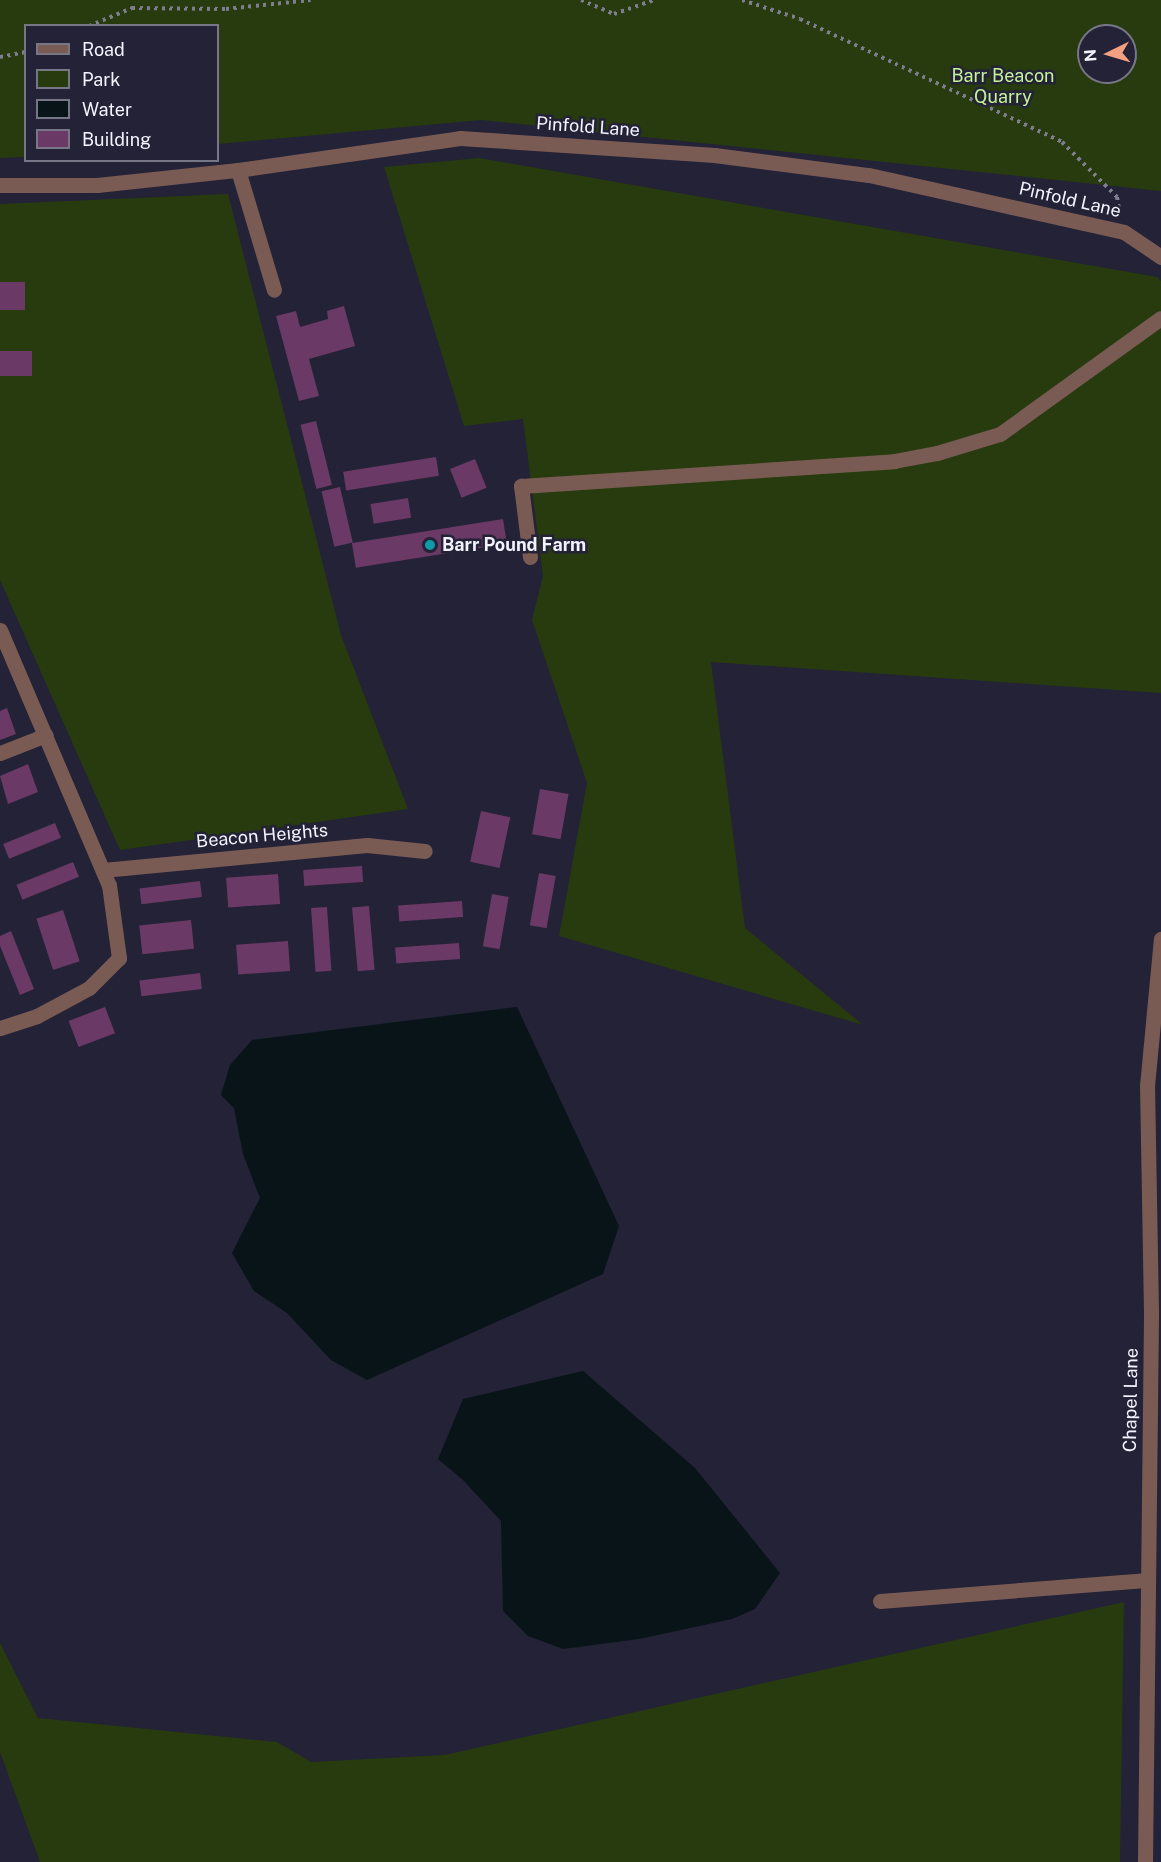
<!DOCTYPE html>
<html>
<head>
<meta charset="utf-8">
<style>
	body { margin:0 }
	#map { position:relative; width:1161px; height:1862px; overflow:hidden; background:#232236; font-family:"Public Sans",sans-serif }
	div>[style] { position:absolute }
	.green>* { inset:0; background:#273b0f }
	.water>* { inset:0; background:#081417 }
	.building>* { inset:0; background:#6a3965; transform-origin:0 0 }
	.path>* { height:4px; margin-top:-2px; transform-origin:0; background:repeating-linear-gradient(90deg,#7e7e8e 0 3px,transparent 0 7.5px) }
	.minor>* { height:15px; margin:-7.5px; padding:0 7.5px; transform-origin:7.5px; border-radius:7.5px; background:#7a5b54 }
	.dots>* { width:16px; height:16px; translate:-50% -50%; box-sizing:border-box; border:3px solid #232236; border-radius:50% }
	span { translate:-50% -50%; white-space:nowrap; text-align:center; line-height:1.15; -webkit-text-stroke:5px #232236; paint-order:stroke }
	.park-label { font-size:18px; color:#c5f299 }
	.street-label { font-size:18px; color:#f2f3fe }
	.poi-label { font-size:18px; color:#f2f3fe; font-weight:700 }
	.left { translate:0 -50%; text-align:left }
	.legend { position:absolute; left:24px; top:24px; width:195px; height:138px; box-sizing:border-box; background:#232236; border:2px solid #767686; margin:0; padding:8px 10px; list-style:none; font-size:18px; color:#f2f3fe }
	.legend li { display:flex; align-items:center; gap:12px; height:30px }
	.legend b { width:30px; border:2px solid #767686 }
	.north { position:absolute; left:1077px; top:24px; width:60px; height:60px; box-sizing:border-box; background:#232236; border:2px solid #767686; border-radius:50%; rotate:265deg; font-size:16px; font-weight:700; line-height:24px; text-align:center; color:#f2f3fe }
	.north::after { content:''; display:block; margin:auto; width:21px; height:27px; background:#f2a080; clip-path:polygon(50% 0,100% 100%,50% 72%,0 100%) }
</style>
</head>
<body>
<div id="map">
	<div class="green">
		<i style="clip-path:polygon(evenodd,0 0,1161px 0,1161px 191px,481px 120px,218px 144px,218px 26px,26px 26px,25px 157px,0 158px,0 0,1089px 36px,1125px 36px,1125px 72px,1089px 72px,1089px 36px)"></i>
		<i style="clip-path:polygon(479px 158px,1157px 277px,1161px 281px,1161px 693px,711px 662px,745px 928px,863px 1025px,559px 936px,587px 783px,532px 620px,543px 576px,523px 419px,464px 426px,384px 167px)"></i>
		<i style="clip-path:polygon(228px 194px,341px 635px,408px 809px,120px 850px,0 580px,0 204px)"></i>
		<i style="clip-path:polygon(1124px 1602px,1120px 1862px,40px 1862px,0 1752px,0 1643px,38px 1718px,277px 1742px,311px 1762px,445px 1755px)"></i>
	</div>
	<div class="water">
		<i style="clip-path:polygon(517px 1007px,619px 1226px,603px 1274px,367px 1380px,331px 1360px,287px 1313px,254px 1291px,232px 1253px,260px 1198px,243px 1154px,234px 1108px,221px 1095px,230px 1065px,252px 1040px)"></i>
		<i style="clip-path:polygon(583px 1371px,695px 1468px,780px 1573px,755px 1609px,732px 1619px,639px 1639px,563px 1649px,528px 1636px,503px 1611px,501px 1521px,463px 1480px,438px 1459px,463px 1399px)"></i>
	</div>
	<div class="building">
		<i style="left:0;top:282px;width:25px;height:28px"></i>
		<i style="clip-path:polygon(344px 306px,355px 346px,309px 359px,319px 396px,299px 401px,276px 316px,296px 311px,300px 327px,328px 319px,327px 311px)"></i>
		<i style="left:0;top:351px;width:32px;height:25px"></i>
		<i style="left:316px;top:421px;width:66px;height:16px;rotate:76deg"></i>
		<i style="left:436px;top:457px;width:19px;height:94px;rotate:81deg"></i>
		<i style="left:475px;top:459px;width:31px;height:27px;rotate:68deg"></i>
		<i style="left:340px;top:487px;width:57px;height:19px;rotate:77deg"></i>
		<i style="left:408px;top:498px;width:20px;height:38px;rotate:81deg"></i>
		<i style="left:503px;top:519px;width:25px;height:153px;rotate:81deg"></i>
		<i style="clip-path:polygon(7px 708px,16px 734px,0 740px,0 711px)"></i>
		<i style="clip-path:polygon(28px 764px,38px 792px,8px 804px,0 776px)"></i>
		<i style="left:540px;top:789px;width:29px;height:46px;rotate:10deg"></i>
		<i style="left:481px;top:811px;width:30px;height:52px;rotate:12deg"></i>
		<i style="left:55px;top:823px;width:16px;height:56px;rotate:68deg"></i>
		<i style="left:73px;top:862px;width:16px;height:61px;rotate:68deg"></i>
		<i style="left:362px;top:866px;width:16px;height:59px;rotate:86deg"></i>
		<i style="left:539px;top:873px;width:17px;height:53px;rotate:10deg"></i>
		<i style="left:278px;top:874px;width:30px;height:52px;rotate:86deg"></i>
		<i style="left:200px;top:881px;width:16px;height:61px;rotate:83deg"></i>
		<i style="left:492px;top:894px;width:17px;height:53px;rotate:10deg"></i>
		<i style="left:462px;top:901px;width:16px;height:64px;rotate:86deg"></i>
		<i style="left:369px;top:906px;width:64px;height:17px;rotate:85deg"></i>
		<i style="left:327px;top:907px;width:64px;height:16px;rotate:86deg"></i>
		<i style="left:63px;top:910px;width:54px;height:28px;rotate:72deg"></i>
		<i style="left:191px;top:920px;width:29px;height:52px;rotate:84deg"></i>
		<i style="clip-path:polygon(11px 931px,34px 989px,20px 995px,0 946px,0 936px)"></i>
		<i style="left:288px;top:941px;width:30px;height:52px;rotate:86deg"></i>
		<i style="left:459px;top:943px;width:16px;height:64px;rotate:86deg"></i>
		<i style="left:200px;top:973px;width:16px;height:61px;rotate:83deg"></i>
		<i style="left:105px;top:1007px;width:28px;height:39px;rotate:69deg"></i>
	</div>
	<div class="path">
		<i style="left:581px;top:0;width:36px;rotate:23deg"></i>
		<i style="left:614px;top:14px;width:42px;rotate:-19.3deg"></i>
		<i style="left:742px;top:0;width:61px;rotate:18.1deg"></i>
		<i style="left:800px;top:19px;width:289px;rotate:25.1deg"></i>
		<i style="left:1062px;top:142px;width:78px;rotate:45deg"></i>
		<i style="left:1117px;top:197px;width:11px;rotate:80deg"></i>
		<i style="left:89px;top:26px;width:47px;rotate:-22.7deg"></i>
		<i style="left:132px;top:8px;width:94px;rotate:0.6deg"></i>
		<i style="left:226px;top:9px;width:85px;rotate:-6deg"></i>
		<i style="left:0;top:57px;width:26px;rotate:-11deg"></i>
	</div>
	<div class="minor">
		<i style="left:238px;top:170px;width:125px;rotate:73.3deg"></i>
		<i style="left:0;top:185px;width:97px"></i>
		<i style="left:97px;top:185px;width:142px;rotate:-6.1deg"></i>
		<i style="left:238px;top:170px;width:224px;rotate:-8.2deg"></i>
		<i style="left:460px;top:138px;width:255px;rotate:3.8deg"></i>
		<i style="left:714px;top:155px;width:156px;rotate:7.4deg"></i>
		<i style="left:869px;top:175px;width:261px;rotate:12.6deg"></i>
		<i style="left:1124px;top:232px;width:45px;rotate:34deg"></i>
		<i style="left:530px;top:557px;width:72px;rotate:-97.2deg"></i>
		<i style="left:521px;top:486px;width:374px;rotate:-3.8deg"></i>
		<i style="left:894px;top:461px;width:44px;rotate:-10.5deg"></i>
		<i style="left:937px;top:453px;width:66px;rotate:-16.8deg"></i>
		<i style="left:1000px;top:434px;width:198px;rotate:-35.8deg"></i>
		<i style="left:0;top:630px;width:277px;rotate:66.9deg"></i>
		<i style="left:109px;top:885px;width:74px;rotate:82.2deg"></i>
		<i style="left:119px;top:958px;width:42px;rotate:135deg"></i>
		<i style="left:89px;top:988px;width:59px;rotate:151.7deg"></i>
		<i style="left:37px;top:1016px;width:39px;rotate:162deg"></i>
		<i style="left:0;top:753px;width:49px;rotate:-21.4deg"></i>
		<i style="left:103px;top:870px;width:265px;rotate:-5.4deg"></i>
		<i style="left:367px;top:845px;width:58px;rotate:5.9deg"></i>
		<i style="left:880px;top:1601px;width:269px;rotate:-4.5deg"></i>
		<i style="left:1145px;top:1862px;width:550px;rotate:-89.37deg"></i>
		<i style="left:1151px;top:1312px;width:226px;rotate:-91deg"></i>
		<i style="left:1147px;top:1086px;width:148px;rotate:-84.6deg"></i>
	</div>
	<div class="dots">
		<i style="left:430px;top:545px;background:#0f9aa8"></i>
	</div>
	<div class="park-label">
		<span style="left:1003px;top:87px">Barr Beacon<br>Quarry</span>
	</div>
	<div class="street-label">
		<span style="left:588px;top:127px;rotate:4deg">Pinfold Lane</span>
		<span style="left:1070px;top:200px;rotate:13deg">Pinfold Lane</span>
		<span style="left:262px;top:836px;rotate:-5deg">Beacon Heights</span>
		<span style="left:1131px;top:1400px;rotate:-89deg">Chapel Lane</span>
	</div>
	<div class="poi-label">
		<span class="left" style="left:442px;top:545px">Barr Pound Farm</span>
	</div>
	<ul class="legend">
	<li><b style="height:8px;background:#7a5b54"></b>Road</li>
	<li><b style="height:16px;background:#273b0f"></b>Park</li>
	<li><b style="height:16px;background:#081417"></b>Water</li>
	<li><b style="height:16px;background:#6a3965"></b>Building</li>
	</ul>
	<div class="north">N</div>
</div>
</body>
</html>
